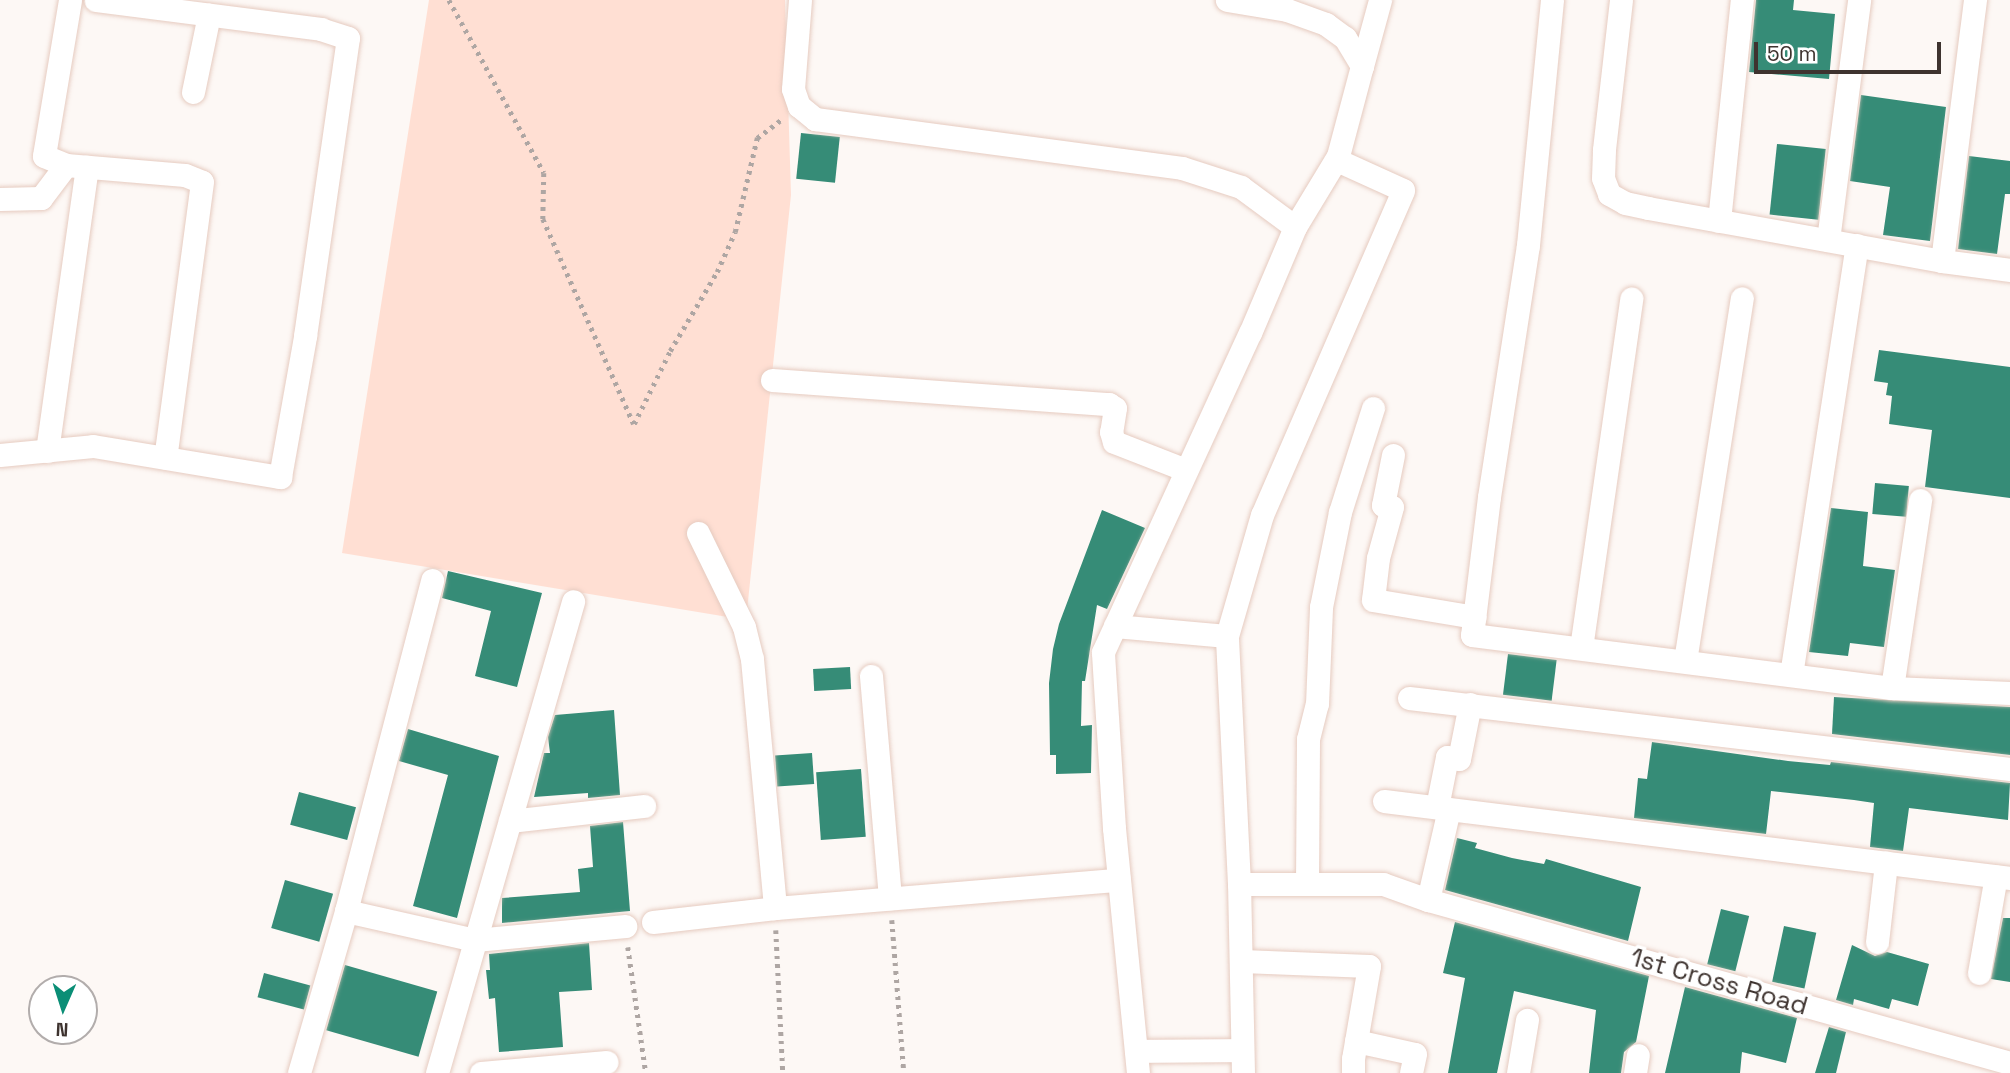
<!DOCTYPE html>
<html>
<head>
<meta charset="utf-8">
<style>
	body { margin:0 }
	#map { position:relative; width:2010px; height:1073px; overflow:hidden; background:#fdf8f5; font-family:"Space Grotesk",sans-serif }
	div>[style] { position:absolute }
	.green>* { inset:0; background:#ffdfd3 }
	.building>* { inset:0; background:#368c77; transform-origin:0 0 }
	.path>* { height:4.5px; margin-top:-2.25px; transform-origin:0; background:repeating-linear-gradient(90deg,#aea6a3 0 3.5px,transparent 0 8.5px) }
	.roads { filter:drop-shadow(0 0 2px #e6cbc0) drop-shadow(0 0 2px #e6cbc0) }
	.minor>* { height:23px; margin:-11.5px; padding:0 11.5px; transform-origin:11.5px; border-radius:11.5px; background:#fff }
	span { translate:-50% -50%; white-space:nowrap; text-align:center; line-height:1.15; -webkit-text-stroke:7px #fff; paint-order:stroke }
	.street-label { font-size:26px; color:#3e332f }
	.north { position:absolute; left:28px; top:975px; width:70px; height:70px; box-sizing:border-box; background:#fff; border:2px solid #b2adac; border-radius:50%; rotate:183deg; font-size:19px; font-weight:700; line-height:28px; text-align:center; color:#3e332f }
	.north::after { content:''; display:block; margin:auto; width:24px; height:32px; background:#0a8e76; clip-path:polygon(50% 0,100% 100%,50% 72%,0 100%) }
	.scale { position:absolute; left:1754px; top:42px; width:187px; height:32px; box-sizing:border-box; border:4px solid #3e332f; border-top:0; padding-left:9px; font-size:21px; line-height:24px; white-space:nowrap; color:#3e332f; -webkit-text-stroke:5px #fff; paint-order:stroke }
</style>
</head>
<body>
<div id="map">
	<div class="green">
		<i style="clip-path:polygon(429px 0,785px 0,791px 195px,746px 620px,342px 553px)"></i>
	</div>
	<div class="building">
		<i style="clip-path:polygon(1756px 0,1794px 0,1793px 10px,1835px 14px,1829px 79px,1749px 72px)"></i>
		<i style="clip-path:polygon(1861px 95px,1946px 107px,1930px 241px,1883px 235px,1890px 187px,1850px 181px)"></i>
		<i style="left:801px;top:133px;width:39px;height:46px;rotate:6deg"></i>
		<i style="left:1777px;top:144px;width:49px;height:71px;rotate:6deg"></i>
		<i style="clip-path:polygon(1969px 156px,2010px 161px,2010px 194px,2005px 194px,1997px 254px,1958px 249px)"></i>
		<i style="clip-path:polygon(1879px 350px,2010px 367px,2010px 498px,1925px 487px,1932px 430px,1889px 424px,1892px 396px,1886px 395px,1888px 383px,1874px 381px)"></i>
		<i style="left:1875px;top:483px;width:34px;height:31px;rotate:5deg"></i>
		<i style="clip-path:polygon(1831px 508px,1868px 512px,1863px 566px,1895px 570px,1884px 647px,1850px 643px,1848px 656px,1809px 652px)"></i>
		<i style="clip-path:polygon(1102px 510px,1145px 528px,1107px 609px,1097px 605px,1085px 681px,1082px 681px,1081px 726px,1092px 725px,1091px 773px,1056px 774px,1056px 755px,1050px 755px,1049px 683px,1053px 649px,1059px 624px)"></i>
		<i style="clip-path:polygon(448px 571px,542px 593px,517px 687px,475px 676px,491px 611px,442px 598px)"></i>
		<i style="left:1508px;top:654px;width:49px;height:41px;rotate:7deg"></i>
		<i style="left:850px;top:667px;width:22px;height:37px;rotate:87deg"></i>
		<i style="clip-path:polygon(1834px 697px,2010px 707px,2010px 755px,1832px 734px)"></i>
		<i style="clip-path:polygon(614px 710px,620px 795px,588px 798px,588px 793px,534px 797px,544px 753px,550px 753px,548px 737px,555px 715px)"></i>
		<i style="clip-path:polygon(408px 729px,499px 756px,457px 918px,413px 906px,448px 775px,399px 761px)"></i>
		<i style="clip-path:polygon(1652px 742px,1788px 761px,1830px 765px,1831px 762px,2010px 783px,2008px 820px,1909px 808px,1903px 851px,1870px 847px,1874px 803px,1854px 800px,1771px 791px,1766px 834px,1634px 818px,1638px 778px,1647px 779px)"></i>
		<i style="left:812px;top:753px;width:31px;height:37px;rotate:86deg"></i>
		<i style="left:861px;top:769px;width:68px;height:45px;rotate:86deg"></i>
		<i style="left:299px;top:792px;width:59px;height:34px;rotate:15deg"></i>
		<i style="clip-path:polygon(623px 822px,630px 911px,502px 923px,502px 898px,580px 892px,578px 869px,593px 867px,590px 826px)"></i>
		<i style="clip-path:polygon(1457px 838px,1477px 843px,1475px 848px,1512px 858px,1544px 864px,1546px 859px,1641px 887px,1628px 941px,1445px 890px)"></i>
		<i style="left:285px;top:880px;width:50px;height:50px;rotate:16deg"></i>
		<i style="left:1721px;top:909px;width:29px;height:57px;rotate:14deg"></i>
		<i style="clip-path:polygon(2003px 918px,2010px 918px,2010px 982px,1991px 979px)"></i>
		<i style="clip-path:polygon(1455px 922px,1649px 976px,1636px 1042px,1624px 1052px,1621px 1073px,1589px 1073px,1596px 1010px,1514px 991px,1497px 1073px,1448px 1073px,1465px 978px,1443px 973px)"></i>
		<i style="left:1784px;top:926px;width:33px;height:57px;rotate:12deg"></i>
		<i style="clip-path:polygon(589px 943px,592px 990px,559px 992px,563px 1047px,499px 1052px,495px 998px,489px 999px,486px 970px,490px 970px,489px 954px)"></i>
		<i style="clip-path:polygon(1852px 945px,1875px 956px,1887px 952px,1929px 964px,1918px 1006px,1892px 999px,1889px 1009px,1854px 999px,1853px 1005px,1836px 1000px)"></i>
		<i style="left:345px;top:965px;width:96px;height:68px;rotate:16deg"></i>
		<i style="left:264px;top:973px;width:48px;height:25px;rotate:15deg"></i>
		<i style="clip-path:polygon(1685px 987px,1797px 1018px,1786px 1063px,1742px 1052px,1740px 1073px,1665px 1073px)"></i>
		<i style="clip-path:polygon(1829px 1027px,1846px 1032px,1836px 1073px,1815px 1073px)"></i>
	</div>
	<div class="path">
		<i style="left:449px;top:0;width:197px;rotate:61.2deg"></i>
		<i style="left:544px;top:173px;width:46px;rotate:91.2deg"></i>
		<i style="left:543px;top:219px;width:224px;rotate:66.1deg"></i>
		<i style="left:634px;top:424px;width:81px;rotate:-63.7deg"></i>
		<i style="left:670px;top:351px;width:92px;rotate:-59.3deg"></i>
		<i style="left:717px;top:272px;width:44px;rotate:-65.8deg"></i>
		<i style="left:735px;top:232px;width:97px;rotate:-76.8deg"></i>
		<i style="left:757px;top:138px;width:31px;rotate:-37deg"></i>
		<i style="left:892px;top:920px;width:152px;rotate:85.5deg"></i>
		<i style="left:776px;top:930px;width:143px;rotate:87.2deg"></i>
		<i style="left:628px;top:947px;width:127px;rotate:81.9deg"></i>
	</div>
	<div class="roads">
		<div class="minor">
			<i style="left:70px;top:0;width:158px;rotate:99.5deg"></i>
			<i style="left:44px;top:156px;width:24px;rotate:22deg"></i>
			<i style="left:66px;top:165px;width:119px;rotate:4.8deg"></i>
			<i style="left:185px;top:175px;width:18px;rotate:22deg"></i>
			<i style="left:202px;top:182px;width:278px;rotate:97.6deg"></i>
			<i style="left:800px;top:0;width:89px;rotate:94.5deg"></i>
			<i style="left:793px;top:89px;width:18px;rotate:71deg"></i>
			<i style="left:799px;top:106px;width:21px;rotate:39deg"></i>
			<i style="left:815px;top:119px;width:370px;rotate:7.6deg"></i>
			<i style="left:1182px;top:168px;width:62px;rotate:17.9deg"></i>
			<i style="left:1241px;top:187px;width:67px;rotate:36.5deg"></i>
			<i style="left:1552px;top:0;width:246px;rotate:95.6deg"></i>
			<i style="left:1528px;top:245px;width:255px;rotate:98.8deg"></i>
			<i style="left:1489px;top:497px;width:139px;rotate:97deg"></i>
			<i style="left:1472px;top:635px;width:423px;rotate:7.2deg"></i>
			<i style="left:1892px;top:688px;width:118px;rotate:2.4deg"></i>
			<i style="left:1621px;top:0;width:151px;rotate:96.5deg"></i>
			<i style="left:1604px;top:150px;width:28px;rotate:92deg"></i>
			<i style="left:1603px;top:178px;width:17px;rotate:69deg"></i>
			<i style="left:1609px;top:194px;width:18px;rotate:29deg"></i>
			<i style="left:1625px;top:203px;width:24px;rotate:12deg"></i>
			<i style="left:1648px;top:208px;width:299px;rotate:10.2deg"></i>
			<i style="left:1942px;top:261px;width:69px;rotate:7.5deg"></i>
			<i style="left:1362px;top:66px;width:68px;rotate:-74.7deg"></i>
			<i style="left:193px;top:92px;width:79px;rotate:-78.3deg"></i>
			<i style="left:0;top:199px;width:41px;rotate:-1.4deg"></i>
			<i style="left:41px;top:198px;width:41px;rotate:-52.9deg"></i>
			<i style="left:1719px;top:221px;width:222px;rotate:-84.1deg"></i>
			<i style="left:1828px;top:240px;width:242px;rotate:-82.6deg"></i>
			<i style="left:1942px;top:261px;width:263px;rotate:-82.8deg"></i>
			<i style="left:772px;top:380px;width:338px;rotate:4.1deg"></i>
			<i style="left:1109px;top:404px;width:7px;rotate:34deg"></i>
			<i style="left:1115px;top:408px;width:24px;rotate:99deg"></i>
			<i style="left:1111px;top:432px;width:10px;rotate:73deg"></i>
			<i style="left:1114px;top:442px;width:77px;rotate:21.3deg"></i>
			<i style="left:47px;top:451px;width:287px;rotate:-82deg"></i>
			<i style="left:0;top:455px;width:93px;rotate:-5.5deg"></i>
			<i style="left:93px;top:446px;width:190px;rotate:9.4deg"></i>
			<i style="left:280px;top:477px;width:143px;rotate:-79.9deg"></i>
			<i style="left:305px;top:336px;width:301px;rotate:-81.8deg"></i>
			<i style="left:348px;top:38px;width:28px;rotate:-162deg"></i>
			<i style="left:321px;top:29px;width:227px;rotate:-172.7deg"></i>
			<i style="left:1393px;top:455px;width:51px;rotate:101.3deg"></i>
			<i style="left:1383px;top:505px;width:9px;rotate:13deg"></i>
			<i style="left:1392px;top:507px;width:53px;rotate:105.4deg"></i>
			<i style="left:1378px;top:558px;width:42px;rotate:96.8deg"></i>
			<i style="left:1373px;top:600px;width:103px;rotate:9.5deg"></i>
			<i style="left:698px;top:533px;width:105px;rotate:63.9deg"></i>
			<i style="left:744px;top:627px;width:33px;rotate:76deg"></i>
			<i style="left:752px;top:659px;width:250px;rotate:84.7deg"></i>
			<i style="left:1115px;top:626px;width:112px;rotate:5.1deg"></i>
			<i style="left:1581px;top:648px;width:353px;rotate:-81.8deg"></i>
			<i style="left:1685px;top:661px;width:367px;rotate:-81.1deg"></i>
			<i style="left:1791px;top:675px;width:435px;rotate:-81.3deg"></i>
			<i style="left:871px;top:676px;width:223px;rotate:85.1deg"></i>
			<i style="left:1892px;top:688px;width:190px;rotate:-81.5deg"></i>
			<i style="left:1409px;top:698px;width:605px;rotate:6.74deg"></i>
			<i style="left:1384px;top:801px;width:631px;rotate:7.01deg"></i>
			<i style="left:1437px;top:807px;width:51px;rotate:-78.7deg"></i>
			<i style="left:1447px;top:757px;width:12px;rotate:9deg"></i>
			<i style="left:1459px;top:759px;width:56px;rotate:-78.7deg"></i>
			<i style="left:510px;top:821px;width:135px;rotate:-6.4deg"></i>
			<i style="left:1239px;top:884px;width:144px"></i>
			<i style="left:1383px;top:884px;width:48px;rotate:19.6deg"></i>
			<i style="left:1428px;top:900px;width:604px;rotate:15.65deg"></i>
			<i style="left:1307px;top:884px;width:145px;rotate:-89.6deg"></i>
			<i style="left:1308px;top:739px;width:36px;rotate:-76deg"></i>
			<i style="left:1317px;top:704px;width:97px;rotate:-87.6deg"></i>
			<i style="left:1321px;top:607px;width:97px;rotate:-78.7deg"></i>
			<i style="left:1340px;top:512px;width:109px;rotate:-72.4deg"></i>
			<i style="left:1428px;top:900px;width:93px;rotate:-77deg"></i>
			<i style="left:346px;top:911px;width:132px;rotate:12.7deg"></i>
			<i style="left:475px;top:940px;width:151px;rotate:-5.3deg"></i>
			<i style="left:653px;top:922px;width:123px;rotate:-6.5deg"></i>
			<i style="left:775px;top:908px;width:345px;rotate:-4.7deg"></i>
			<i style="left:1877px;top:942px;width:80px;rotate:-83.5deg"></i>
			<i style="left:1242px;top:961px;width:127px;rotate:2.3deg"></i>
			<i style="left:1369px;top:966px;width:94px;rotate:99.8deg"></i>
			<i style="left:1353px;top:1059px;width:14px;rotate:90deg"></i>
			<i style="left:1979px;top:973px;width:98px;rotate:-80.1deg"></i>
			<i style="left:1356px;top:1041px;width:60px;rotate:12.4deg"></i>
			<i style="left:1415px;top:1054px;width:19px;rotate:102deg"></i>
			<i style="left:1136px;top:1051px;width:106px;rotate:-0.5deg"></i>
			<i style="left:299px;top:1073px;width:169px;rotate:-73.8deg"></i>
			<i style="left:346px;top:911px;width:342px;rotate:-75.4deg"></i>
			<i style="left:437px;top:1073px;width:491px;rotate:-73.9deg"></i>
			<i style="left:481px;top:1073px;width:126px;rotate:-5deg"></i>
			<i style="left:1138px;top:1073px;width:246px;rotate:-95.6deg"></i>
			<i style="left:1114px;top:828px;width:176px;rotate:-93.6deg"></i>
			<i style="left:1103px;top:652px;width:351px;rotate:-65.3deg"></i>
			<i style="left:1250px;top:333px;width:115px;rotate:-67deg"></i>
			<i style="left:1295px;top:227px;width:83px;rotate:-58.8deg"></i>
			<i style="left:1338px;top:156px;width:93px;rotate:-75.1deg"></i>
			<i style="left:1362px;top:66px;width:33px;rotate:-121deg"></i>
			<i style="left:1345px;top:38px;width:24px;rotate:-144deg"></i>
			<i style="left:1326px;top:24px;width:41px;rotate:-160.3deg"></i>
			<i style="left:1287px;top:10px;width:61px;rotate:-170.5deg"></i>
			<i style="left:1243px;top:1073px;width:189px;rotate:-91.2deg"></i>
			<i style="left:1239px;top:884px;width:248px;rotate:-92.8deg"></i>
			<i style="left:1227px;top:636px;width:126px;rotate:-73.9deg"></i>
			<i style="left:1262px;top:515px;width:354px;rotate:-66.5deg"></i>
			<i style="left:1403px;top:190px;width:72px;rotate:-155.6deg"></i>
			<i style="left:1518px;top:1073px;width:54px;rotate:-80.4deg"></i>
			<i style="left:1635px;top:1073px;width:18px;rotate:-81deg"></i>
		</div>
	</div>
	<div class="street-label">
		<span style="left:1719px;top:982px;rotate:16deg">1st Cross Road</span>
	</div>
	<div class="north">N</div>
	<div class="scale">50 m</div>
</div>
</body>
</html>
